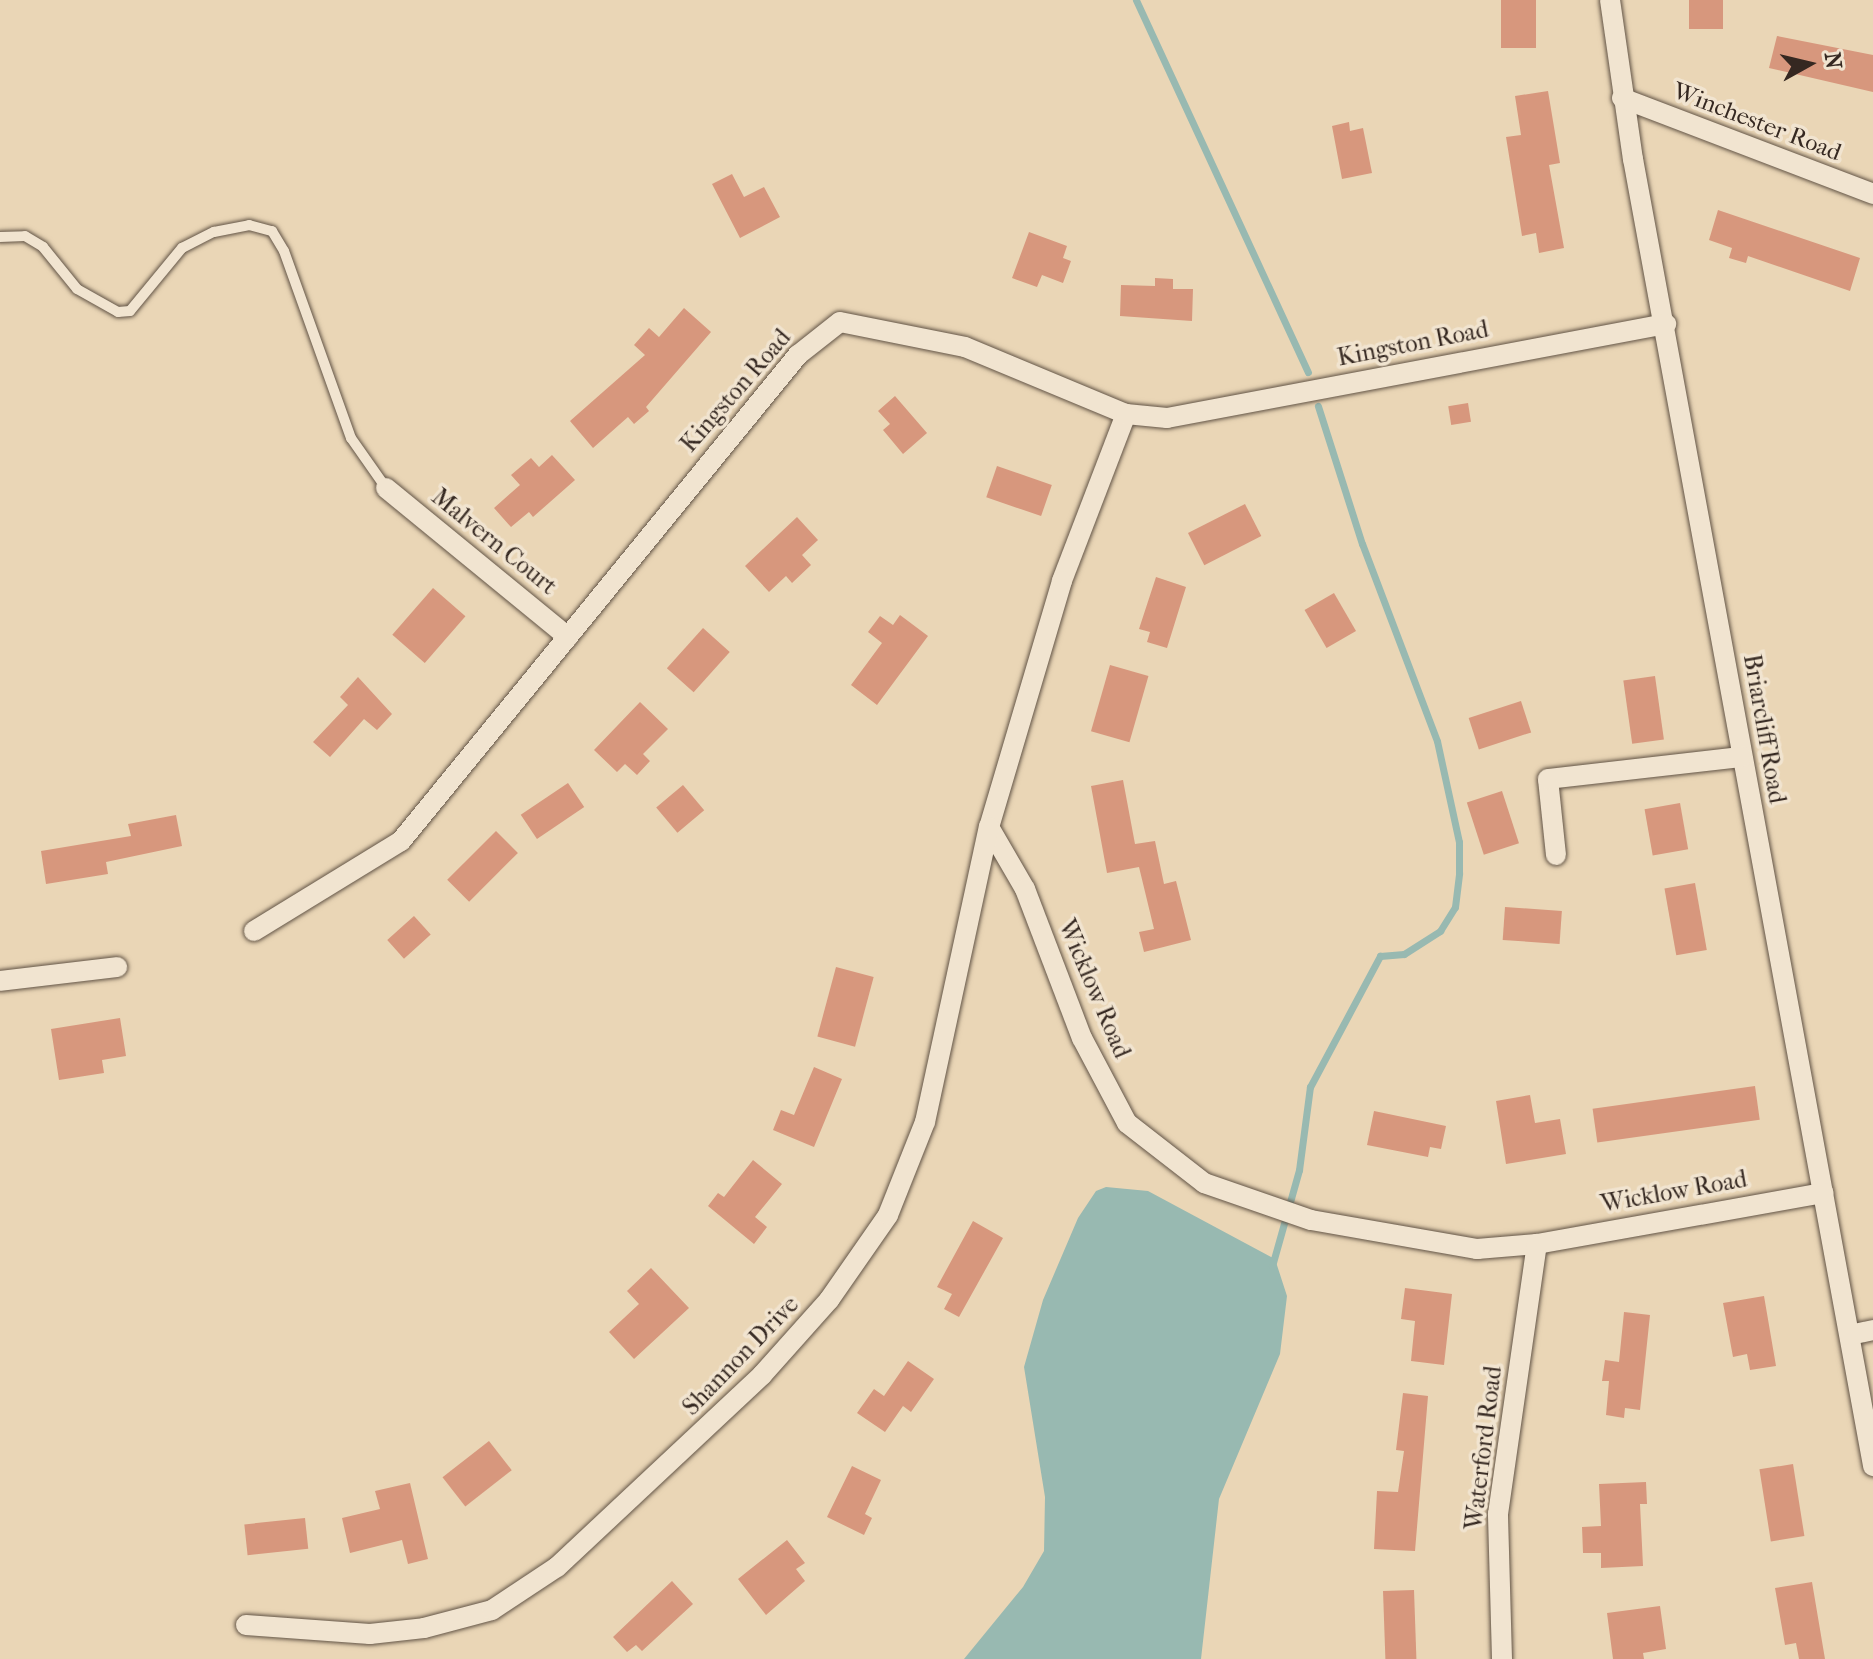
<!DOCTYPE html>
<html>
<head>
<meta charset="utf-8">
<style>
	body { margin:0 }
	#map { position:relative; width:1873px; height:1659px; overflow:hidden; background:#ead6b6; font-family:"IM FELL French Canon",serif }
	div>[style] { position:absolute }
	.water>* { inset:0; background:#98b9b1 }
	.stream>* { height:7px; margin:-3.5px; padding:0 3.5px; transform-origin:3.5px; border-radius:3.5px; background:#98b9b1 }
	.building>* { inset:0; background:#d7977d; transform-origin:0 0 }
	.roads { filter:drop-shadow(0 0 2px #625446) drop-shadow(0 0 2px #625446) }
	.lane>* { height:10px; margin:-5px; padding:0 5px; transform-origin:5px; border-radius:5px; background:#f1e4d0 }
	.street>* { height:20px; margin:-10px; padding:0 10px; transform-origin:10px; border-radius:10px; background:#f1e4d0 }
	span { translate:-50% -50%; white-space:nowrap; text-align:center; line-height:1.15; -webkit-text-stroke:7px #f1e4d0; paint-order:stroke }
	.street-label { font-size:24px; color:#352821 }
	.north { position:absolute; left:1769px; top:24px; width:80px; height:80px; -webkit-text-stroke:6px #f1e4d0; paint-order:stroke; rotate:82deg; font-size:22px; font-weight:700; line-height:32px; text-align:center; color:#352821 }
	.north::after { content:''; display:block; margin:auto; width:28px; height:36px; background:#352821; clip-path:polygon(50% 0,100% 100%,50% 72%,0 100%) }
</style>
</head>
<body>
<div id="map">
	<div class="water">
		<i style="clip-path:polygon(1106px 1187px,1148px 1191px,1275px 1259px,1287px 1296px,1280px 1354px,1219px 1499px,1201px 1659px,964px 1659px,1023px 1587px,1044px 1551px,1045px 1497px,1024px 1367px,1043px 1300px,1078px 1218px,1096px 1191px)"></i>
	</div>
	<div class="stream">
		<i style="left:1136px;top:0;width:410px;rotate:65.2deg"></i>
		<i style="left:1272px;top:1266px;width:100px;rotate:-74.3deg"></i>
		<i style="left:1299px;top:1170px;width:84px;rotate:-82.5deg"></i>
		<i style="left:1310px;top:1087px;width:149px;rotate:-61.9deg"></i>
		<i style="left:1380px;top:956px;width:24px;rotate:-5deg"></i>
		<i style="left:1404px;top:954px;width:43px;rotate:-32.6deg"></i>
		<i style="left:1440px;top:931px;width:28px;rotate:-58deg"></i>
		<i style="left:1455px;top:907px;width:34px;rotate:-83deg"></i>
		<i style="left:1459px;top:873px;width:31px;rotate:-90deg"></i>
		<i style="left:1459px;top:842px;width:103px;rotate:-102.3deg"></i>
		<i style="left:1437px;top:741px;width:211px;rotate:-110.8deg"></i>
		<i style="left:1362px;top:544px;width:145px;rotate:-107.7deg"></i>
	</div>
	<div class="building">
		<i style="left:1501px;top:0;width:35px;height:48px"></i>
		<i style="left:1689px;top:0;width:34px;height:29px"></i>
		<i style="clip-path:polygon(1777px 36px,1873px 55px,1873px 92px,1769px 68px)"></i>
		<i style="clip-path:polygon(1548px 91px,1560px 163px,1549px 165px,1564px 248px,1539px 253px,1536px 233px,1522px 236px,1506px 137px,1521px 135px,1515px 96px)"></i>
		<i style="clip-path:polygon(1349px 122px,1350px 131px,1363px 128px,1372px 173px,1342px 179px,1332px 126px)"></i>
		<i style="clip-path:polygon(732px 174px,744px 197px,764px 187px,780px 217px,740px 238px,712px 184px)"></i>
		<i style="clip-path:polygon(1718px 210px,1860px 258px,1850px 291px,1748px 256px,1746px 263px,1729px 258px,1732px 248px,1709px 240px)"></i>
		<i style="clip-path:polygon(1029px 232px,1067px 246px,1063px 258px,1071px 261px,1063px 283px,1042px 275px,1037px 287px,1012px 278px)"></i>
		<i style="clip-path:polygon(1155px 278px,1173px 279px,1173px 289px,1193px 289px,1192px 321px,1120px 316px,1121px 285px,1155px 286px)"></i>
		<i style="clip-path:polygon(684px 308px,711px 332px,646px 407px,649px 411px,634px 424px,628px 417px,593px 448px,570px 421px,645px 355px,634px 345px,649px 328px,659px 337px)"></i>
		<i style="clip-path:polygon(895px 396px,927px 433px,903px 454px,883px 430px,890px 424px,878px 411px)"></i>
		<i style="left:1468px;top:403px;width:19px;height:20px;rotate:81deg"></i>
		<i style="clip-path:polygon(552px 455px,575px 480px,533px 517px,529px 512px,511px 527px,494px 508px,520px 485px,511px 475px,531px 458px,539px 467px)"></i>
		<i style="left:997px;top:466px;width:58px;height:33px;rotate:19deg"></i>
		<i style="left:1245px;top:504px;width:36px;height:64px;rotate:63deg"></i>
		<i style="clip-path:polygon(797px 517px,818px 540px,802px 555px,811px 565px,792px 583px,786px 576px,769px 592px,745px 566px)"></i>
		<i style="clip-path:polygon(1156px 577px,1186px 587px,1167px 648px,1147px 642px,1150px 632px,1139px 629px)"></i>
		<i style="left:433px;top:588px;width:43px;height:62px;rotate:41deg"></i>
		<i style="left:1334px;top:593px;width:44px;height:34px;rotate:60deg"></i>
		<i style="clip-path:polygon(900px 615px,928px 636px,877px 705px,851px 685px,882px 643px,868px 632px,880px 616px,893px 625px)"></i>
		<i style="left:703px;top:628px;width:36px;height:54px;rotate:42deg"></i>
		<i style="left:1110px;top:665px;width:40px;height:69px;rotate:16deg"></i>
		<i style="left:1655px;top:676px;width:64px;height:32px;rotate:82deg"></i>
		<i style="clip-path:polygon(358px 677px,392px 714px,377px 730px,364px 719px,330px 757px,313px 742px,348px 705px,340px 697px)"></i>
		<i style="left:1521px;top:701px;width:33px;height:55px;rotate:72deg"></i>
		<i style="clip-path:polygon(640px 702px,668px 729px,643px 754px,650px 761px,637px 775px,625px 764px,617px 772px,594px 750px)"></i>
		<i style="clip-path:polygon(1123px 780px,1135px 844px,1155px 841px,1164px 884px,1176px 881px,1191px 940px,1144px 952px,1139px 932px,1154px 929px,1139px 867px,1107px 873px,1091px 786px)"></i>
		<i style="left:568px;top:783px;width:29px;height:57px;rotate:56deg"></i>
		<i style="left:683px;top:785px;width:33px;height:35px;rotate:50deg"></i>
		<i style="left:1502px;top:791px;width:55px;height:37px;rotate:72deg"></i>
		<i style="left:1680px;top:803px;width:47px;height:36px;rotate:80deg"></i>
		<i style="clip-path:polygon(176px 815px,182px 846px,106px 862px,108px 874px,46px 884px,41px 851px,131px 836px,128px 824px)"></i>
		<i style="left:496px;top:831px;width:31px;height:69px;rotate:45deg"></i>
		<i style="left:1695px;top:883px;width:68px;height:31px;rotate:80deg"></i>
		<i style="left:1505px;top:907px;width:57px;height:33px;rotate:4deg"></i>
		<i style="left:414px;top:916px;width:25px;height:36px;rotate:48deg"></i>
		<i style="left:836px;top:967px;width:39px;height:72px;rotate:15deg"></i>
		<i style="clip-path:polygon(120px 1018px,126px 1056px,102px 1060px,104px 1073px,59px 1080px,51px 1029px)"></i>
		<i style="clip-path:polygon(814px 1067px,842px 1079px,814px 1147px,773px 1130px,781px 1110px,794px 1115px)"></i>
		<i style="left:1755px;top:1086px;width:34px;height:164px;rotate:82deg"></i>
		<i style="clip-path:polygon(1530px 1095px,1535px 1123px,1560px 1119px,1566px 1154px,1506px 1164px,1496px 1101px)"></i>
		<i style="clip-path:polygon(1374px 1111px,1446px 1126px,1441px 1149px,1430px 1147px,1428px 1157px,1367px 1145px)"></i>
		<i style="clip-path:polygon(753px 1160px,782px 1184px,755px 1217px,767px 1227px,754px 1244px,708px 1206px,718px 1193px,724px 1197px)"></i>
		<i style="clip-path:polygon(973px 1221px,1003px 1238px,959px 1317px,944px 1309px,952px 1294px,937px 1287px)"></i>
		<i style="clip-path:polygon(651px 1268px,689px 1308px,634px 1359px,609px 1332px,639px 1304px,627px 1291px)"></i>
		<i style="clip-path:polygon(1405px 1288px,1452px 1294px,1444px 1365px,1411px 1361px,1415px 1321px,1401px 1319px)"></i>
		<i style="clip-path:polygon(1764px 1296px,1776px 1366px,1750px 1370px,1747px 1354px,1733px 1357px,1723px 1303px)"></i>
		<i style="clip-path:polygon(1624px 1312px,1650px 1315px,1640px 1410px,1625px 1408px,1624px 1418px,1606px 1415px,1609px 1381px,1602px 1381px,1605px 1360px,1619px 1362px)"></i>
		<i style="clip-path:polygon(908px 1361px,934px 1379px,911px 1412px,903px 1406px,885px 1432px,857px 1413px,874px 1389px,884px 1396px)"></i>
		<i style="clip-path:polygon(1403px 1393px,1428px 1396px,1415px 1551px,1374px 1549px,1377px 1491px,1398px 1492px,1404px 1451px,1396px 1450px)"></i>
		<i style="left:489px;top:1441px;width:37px;height:59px;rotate:52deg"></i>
		<i style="left:1793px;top:1464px;width:73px;height:34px;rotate:81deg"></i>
		<i style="clip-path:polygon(852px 1466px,881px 1480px,865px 1514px,872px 1518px,864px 1535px,827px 1517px)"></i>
		<i style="clip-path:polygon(1646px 1482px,1647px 1504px,1640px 1504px,1643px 1566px,1601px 1568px,1601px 1553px,1583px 1553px,1582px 1527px,1601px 1526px,1599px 1484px)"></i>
		<i style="clip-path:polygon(410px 1483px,428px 1559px,408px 1564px,402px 1540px,350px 1553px,342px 1518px,380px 1509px,375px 1491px)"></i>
		<i style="left:305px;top:1518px;width:31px;height:61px;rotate:84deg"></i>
		<i style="clip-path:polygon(787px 1540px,805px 1563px,796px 1569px,805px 1581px,766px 1615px,738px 1579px)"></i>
		<i style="clip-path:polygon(672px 1581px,693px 1604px,642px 1651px,636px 1645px,627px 1652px,613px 1637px)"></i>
		<i style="clip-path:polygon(1812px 1582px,1825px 1659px,1799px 1659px,1796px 1643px,1785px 1645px,1775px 1588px)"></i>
		<i style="left:1414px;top:1590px;width:69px;height:31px;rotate:88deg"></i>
		<i style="clip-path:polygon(1660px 1606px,1666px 1649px,1643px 1653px,1644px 1659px,1613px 1659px,1607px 1613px)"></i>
	</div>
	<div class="roads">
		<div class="lane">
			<i style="left:0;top:237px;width:25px;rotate:-2deg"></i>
			<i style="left:25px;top:236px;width:21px;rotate:31deg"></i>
			<i style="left:43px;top:247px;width:54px;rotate:51deg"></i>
			<i style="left:77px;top:289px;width:47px;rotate:29.3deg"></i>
			<i style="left:118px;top:312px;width:12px;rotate:-5deg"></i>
			<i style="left:130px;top:311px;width:82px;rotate:-50.5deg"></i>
			<i style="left:182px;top:248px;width:36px;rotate:-27deg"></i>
			<i style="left:214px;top:232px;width:36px;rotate:-11deg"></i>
			<i style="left:249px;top:225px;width:24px;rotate:15deg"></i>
			<i style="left:272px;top:231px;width:23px;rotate:59deg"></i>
			<i style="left:284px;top:251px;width:199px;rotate:70.3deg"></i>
			<i style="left:351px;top:438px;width:61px;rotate:55deg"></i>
		</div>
		<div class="street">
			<i style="left:1610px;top:0;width:161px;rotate:81.8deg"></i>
			<i style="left:1633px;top:159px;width:1329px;rotate:79.59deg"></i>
			<i style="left:1622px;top:98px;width:269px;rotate:20.9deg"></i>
			<i style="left:1126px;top:414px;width:179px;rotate:111deg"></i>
			<i style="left:1062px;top:581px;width:257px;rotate:106.5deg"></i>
			<i style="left:989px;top:827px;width:72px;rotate:59.9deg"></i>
			<i style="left:1025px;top:889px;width:160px;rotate:69.1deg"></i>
			<i style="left:1082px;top:1038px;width:96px;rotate:62.1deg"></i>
			<i style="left:1127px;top:1123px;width:98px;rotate:37.9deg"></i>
			<i style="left:1204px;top:1183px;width:113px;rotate:19.1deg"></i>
			<i style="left:1311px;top:1220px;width:169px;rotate:9.9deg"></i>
			<i style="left:1477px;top:1249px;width:60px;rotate:-4.8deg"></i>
			<i style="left:1537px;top:1244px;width:291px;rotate:-10.1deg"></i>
			<i style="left:386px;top:488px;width:235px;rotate:39.3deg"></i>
			<i style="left:1556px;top:855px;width:76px;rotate:-96deg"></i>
			<i style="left:1548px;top:779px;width:195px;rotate:-6.5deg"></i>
			<i style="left:254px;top:931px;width:172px;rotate:-31.5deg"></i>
			<i style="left:401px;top:841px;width:628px;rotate:-50.76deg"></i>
			<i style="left:798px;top:355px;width:53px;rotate:-38.2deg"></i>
			<i style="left:840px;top:322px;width:127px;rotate:11.3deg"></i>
			<i style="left:965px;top:347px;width:174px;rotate:22.6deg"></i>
			<i style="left:1126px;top:414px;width:41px;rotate:5.6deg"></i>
			<i style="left:1167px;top:418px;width:508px;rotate:-10.67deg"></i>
			<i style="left:0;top:981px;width:118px;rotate:-6.8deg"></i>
			<i style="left:1850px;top:1335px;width:24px;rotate:-12deg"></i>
			<i style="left:246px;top:1625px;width:124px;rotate:4.2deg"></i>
			<i style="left:370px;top:1634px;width:54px;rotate:-6.3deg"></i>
			<i style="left:424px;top:1628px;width:70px;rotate:-14.8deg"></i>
			<i style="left:492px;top:1610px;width:78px;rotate:-33.5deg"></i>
			<i style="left:557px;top:1567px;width:281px;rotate:-43.1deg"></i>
			<i style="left:762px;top:1375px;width:101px;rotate:-48.2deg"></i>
			<i style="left:829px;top:1300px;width:103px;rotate:-55.2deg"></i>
			<i style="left:888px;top:1215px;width:100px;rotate:-68.3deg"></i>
			<i style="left:925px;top:1122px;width:302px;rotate:-77.8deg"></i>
			<i style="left:1502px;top:1659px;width:145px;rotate:-91.6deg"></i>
			<i style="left:1498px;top:1514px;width:273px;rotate:-81.8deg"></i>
		</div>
	</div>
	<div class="street-label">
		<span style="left:1757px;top:122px;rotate:21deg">Winchester Road</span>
		<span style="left:1413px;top:344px;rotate:-11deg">Kingston Road</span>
		<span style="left:736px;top:391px;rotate:-49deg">Kingston Road</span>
		<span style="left:494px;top:542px;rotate:39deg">Malvern Court</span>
		<span style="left:1764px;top:729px;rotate:80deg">Briarcliff Road</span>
		<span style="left:1094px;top:989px;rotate:67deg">Wicklow Road</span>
		<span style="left:1674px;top:1192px;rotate:-10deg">Wicklow Road</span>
		<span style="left:741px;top:1356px;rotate:-46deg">Shannon Drive</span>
		<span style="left:1484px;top:1448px;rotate:-83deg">Waterford Road</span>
	</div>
	<div class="north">N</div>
</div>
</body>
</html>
